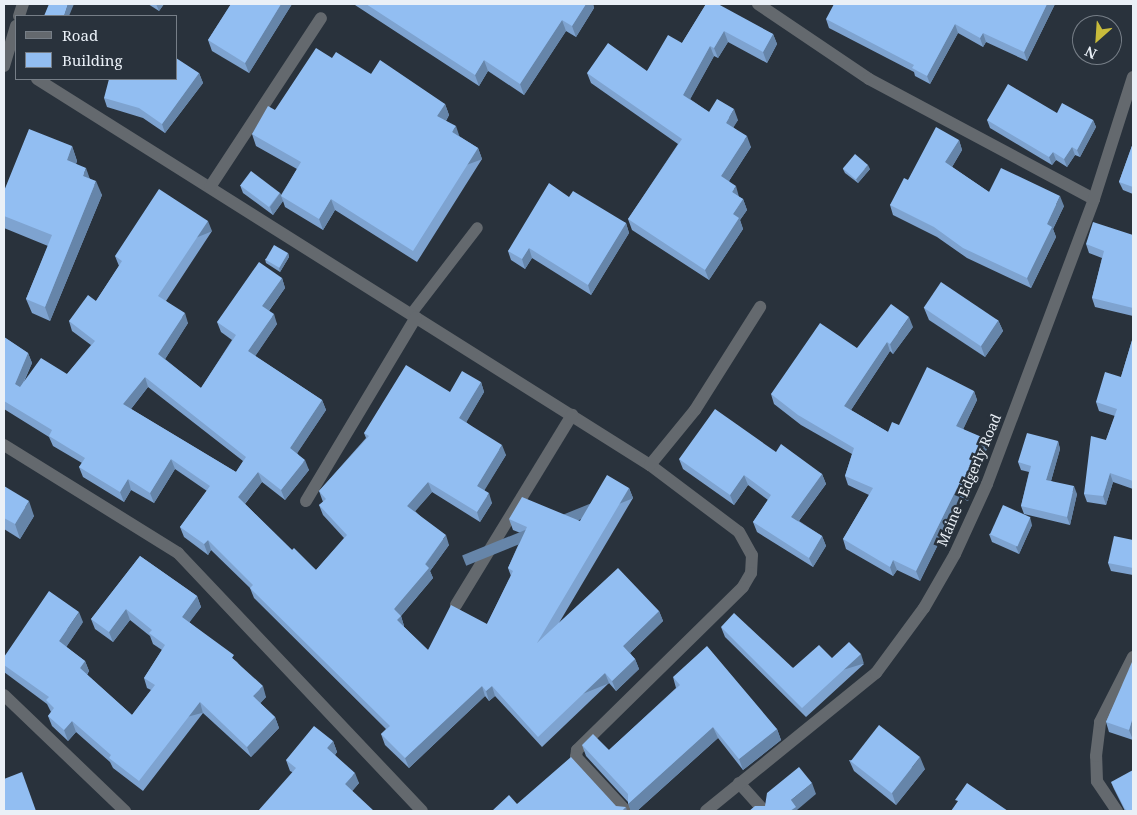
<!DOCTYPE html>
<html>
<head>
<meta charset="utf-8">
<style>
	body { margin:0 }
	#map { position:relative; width:1137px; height:815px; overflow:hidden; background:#29323c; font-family:"Noto Serif",serif }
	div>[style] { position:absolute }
	.service>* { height:11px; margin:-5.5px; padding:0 5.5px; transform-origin:5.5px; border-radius:5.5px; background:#64696e }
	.minor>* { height:12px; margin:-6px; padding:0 6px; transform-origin:6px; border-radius:6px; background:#64696e }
	.wall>* { inset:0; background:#7ea3d0 }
	.shaded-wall>* { inset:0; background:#6685a9; transform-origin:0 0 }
	.building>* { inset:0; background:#92bef2; transform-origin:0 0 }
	span { translate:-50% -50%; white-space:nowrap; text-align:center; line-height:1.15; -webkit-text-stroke:5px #29323c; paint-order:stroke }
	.street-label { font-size:14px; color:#eaf0f7 }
	.frame { position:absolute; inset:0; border:5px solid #eaf0f7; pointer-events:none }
	.legend { position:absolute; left:15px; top:15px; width:162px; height:65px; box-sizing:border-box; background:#29323c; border:1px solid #767e87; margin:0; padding:6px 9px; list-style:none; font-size:15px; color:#eaf0f7 }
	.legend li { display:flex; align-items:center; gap:10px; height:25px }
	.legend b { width:25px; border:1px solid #767e87 }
	.north { position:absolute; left:1072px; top:15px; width:50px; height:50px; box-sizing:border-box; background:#29323c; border:1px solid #767e87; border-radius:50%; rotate:206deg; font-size:14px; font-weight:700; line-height:20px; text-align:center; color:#eaf0f7 }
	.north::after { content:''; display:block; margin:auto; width:18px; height:22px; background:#c8bb3b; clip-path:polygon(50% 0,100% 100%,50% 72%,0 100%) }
</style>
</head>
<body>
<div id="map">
	<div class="service">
		<i style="left:411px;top:313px;width:108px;rotate:-52.5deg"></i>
	</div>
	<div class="minor">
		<i style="left:758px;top:4px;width:134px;rotate:34deg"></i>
		<i style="left:869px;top:79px;width:255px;rotate:28.1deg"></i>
		<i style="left:19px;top:16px;width:13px;rotate:-72deg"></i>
		<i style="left:4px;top:66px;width:42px;rotate:-73.3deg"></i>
		<i style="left:37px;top:79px;width:724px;rotate:32.2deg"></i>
		<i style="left:650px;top:465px;width:111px;rotate:37deg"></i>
		<i style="left:739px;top:532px;width:26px;rotate:61deg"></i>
		<i style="left:752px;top:555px;width:18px;rotate:93deg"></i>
		<i style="left:751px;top:573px;width:16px;rotate:120deg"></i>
		<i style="left:743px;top:587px;width:233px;rotate:135.5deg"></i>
		<i style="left:577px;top:750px;width:7px;rotate:98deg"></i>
		<i style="left:576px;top:757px;width:74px;rotate:47.2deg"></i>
		<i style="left:210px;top:187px;width:202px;rotate:-56.7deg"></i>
		<i style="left:4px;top:445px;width:205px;rotate:31.8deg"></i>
		<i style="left:178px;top:553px;width:355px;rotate:46.6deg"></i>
		<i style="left:650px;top:465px;width:71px;rotate:-50.7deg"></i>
		<i style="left:695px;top:410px;width:122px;rotate:-57.7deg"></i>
		<i style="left:306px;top:501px;width:214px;rotate:-59.1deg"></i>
		<i style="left:456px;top:605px;width:223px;rotate:-58.6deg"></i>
		<i style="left:4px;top:695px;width:168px;rotate:43.8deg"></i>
		<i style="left:739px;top:783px;width:38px;rotate:48deg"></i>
		<i style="left:706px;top:811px;width:219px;rotate:-39.1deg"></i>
		<i style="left:876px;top:673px;width:81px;rotate:-53.6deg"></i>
		<i style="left:924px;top:608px;width:62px;rotate:-60.1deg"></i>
		<i style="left:955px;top:554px;width:77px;rotate:-65.4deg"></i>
		<i style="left:987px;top:484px;width:304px;rotate:-69.4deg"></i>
		<i style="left:1094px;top:199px;width:128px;rotate:-72.3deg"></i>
		<i style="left:1117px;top:811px;width:36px;rotate:-124deg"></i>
		<i style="left:1097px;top:781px;width:25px;rotate:-92deg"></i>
		<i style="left:1096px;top:756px;width:34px;rotate:-83deg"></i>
		<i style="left:1100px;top:722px;width:73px;rotate:-63.1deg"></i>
	</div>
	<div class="wall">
		<i style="clip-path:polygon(148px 4px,164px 4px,159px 11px)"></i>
		<i style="clip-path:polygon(231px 4px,292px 4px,249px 73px,212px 51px,208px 40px)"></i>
		<i style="clip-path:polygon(355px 4px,593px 4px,594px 8px,576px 37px,566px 31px,524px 95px,488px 71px,479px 86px,355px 5px)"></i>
		<i style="clip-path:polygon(706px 4px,773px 34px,777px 44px,767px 63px,728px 42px,718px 58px,714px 56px,690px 99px,709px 112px,738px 120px,733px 127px,751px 147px,729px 181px,739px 197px,743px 199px,747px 210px,740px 220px,743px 229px,709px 280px,632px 230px,628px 219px,678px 144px,591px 83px,587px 73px,647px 71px,682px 43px)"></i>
		<i style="clip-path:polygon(1055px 4px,1027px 61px,986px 42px,983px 47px,958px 33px,930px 84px,915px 76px,914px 72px,829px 28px,826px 19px)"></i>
		<i style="clip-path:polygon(332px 58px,371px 74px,445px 104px,449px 115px,446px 121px,459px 136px,478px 148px,482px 159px,417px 262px,335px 210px,323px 230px,285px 207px,283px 201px,273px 215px,243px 193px,240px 185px,280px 193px,281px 195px,297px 169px,256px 146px,252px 134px,275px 110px)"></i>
		<i style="clip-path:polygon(199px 73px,203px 83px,165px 133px,143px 118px,107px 107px,104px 98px)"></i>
		<i style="clip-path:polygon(1057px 113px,1093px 120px,1096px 127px,1080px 157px,1075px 155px,1067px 167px,1056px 160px,1052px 165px,990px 128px,987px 120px)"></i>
		<i style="clip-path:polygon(959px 140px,962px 150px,952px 167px,989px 192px,1064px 206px,1053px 229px,1056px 237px,1031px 288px,967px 258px,937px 237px,893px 215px,890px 205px,908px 180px)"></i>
		<i style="clip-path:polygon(1133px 143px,1133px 194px,1123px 190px,1119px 182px)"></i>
		<i style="clip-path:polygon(72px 146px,77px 161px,76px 164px,90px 179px,102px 195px,50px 321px,32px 313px,26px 299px,48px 246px,4px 228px,4px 191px)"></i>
		<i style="clip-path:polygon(843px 169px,870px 169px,858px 183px,845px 173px)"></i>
		<i style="clip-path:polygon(569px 197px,626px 223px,629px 233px,591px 295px,532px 258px,525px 269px,511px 260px,508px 251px)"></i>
		<i style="clip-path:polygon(evenodd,212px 231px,166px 301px,188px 323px,165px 359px,201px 388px,232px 340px,221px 332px,217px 322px,282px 278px,285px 288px,269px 311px,277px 324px,255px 356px,322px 400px,326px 410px,297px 453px,309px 470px,285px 500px,262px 482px,245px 504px,292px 550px,316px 570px,344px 538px,323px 515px,319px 505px,323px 502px,319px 491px,366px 438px,364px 433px,450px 392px,481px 382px,484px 392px,466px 422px,506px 455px,484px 490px,492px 503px,480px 522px,432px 492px,415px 511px,449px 545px,430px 571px,433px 578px,401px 616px,404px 626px,404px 627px,428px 650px,487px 624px,511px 576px,508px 568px,523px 534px,513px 530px,509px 519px,580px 521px,629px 488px,633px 498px,559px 623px,659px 611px,663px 621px,630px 653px,635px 659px,639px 669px,616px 691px,609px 683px,542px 747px,495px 696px,489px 701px,485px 696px,409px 768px,385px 745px,381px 734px,386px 729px,254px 598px,250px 588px,211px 550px,208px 555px,184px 537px,180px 527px,207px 491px,175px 469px,154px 503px,131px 490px,124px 502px,83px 477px,79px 467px,82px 463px,53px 446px,49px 437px,4px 409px,4px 337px,28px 353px,32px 363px,24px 382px,67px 374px,91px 345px,72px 331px,69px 321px,96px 301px,119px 266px,115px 256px,212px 231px,148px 387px,243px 461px,236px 472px,131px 409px,148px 387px)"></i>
		<i style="clip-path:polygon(1133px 235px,1133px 316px,1095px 307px,1092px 298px,1102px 258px,1089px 253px,1086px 244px)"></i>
		<i style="clip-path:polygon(288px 253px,289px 257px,280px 272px,266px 263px,265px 259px)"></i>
		<i style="clip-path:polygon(924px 308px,998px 320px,1003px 331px,985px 357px,929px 320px)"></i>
		<i style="clip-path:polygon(913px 327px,893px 354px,890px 351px,851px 410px,888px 432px,899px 425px,974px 391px,977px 400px,963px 429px,987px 448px,968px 501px,961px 498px,920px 581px,897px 570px,893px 576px,846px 549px,843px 539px,869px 495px,848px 485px,845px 476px,852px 454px,801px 425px,774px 404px,771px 394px,857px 348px)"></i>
		<i style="clip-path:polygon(1133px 337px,1133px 489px,1113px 482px,1106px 505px,1087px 502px,1084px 494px,1106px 440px,1115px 416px,1099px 411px,1096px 402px,1121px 377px)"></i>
		<i style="clip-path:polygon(1058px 441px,1060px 449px,1051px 481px,1077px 494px,1070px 525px,1024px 514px,1021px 506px,1029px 472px,1021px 470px,1018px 462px)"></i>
		<i style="clip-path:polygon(776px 452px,822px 474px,826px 484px,799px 521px,822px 536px,826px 546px,813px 567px,757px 532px,753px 522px,768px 500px,748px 485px,734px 505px,683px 469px,679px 459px)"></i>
		<i style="clip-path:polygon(4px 486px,34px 516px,20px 539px,4px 529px)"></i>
		<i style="clip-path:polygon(1032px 525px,1019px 554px,992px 542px,989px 534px)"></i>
		<i style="clip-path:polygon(1133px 540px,1133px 575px,1111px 571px,1108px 563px)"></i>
		<i style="clip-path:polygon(140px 556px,197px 596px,201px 607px,189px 622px,237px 662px,266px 697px,260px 703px,275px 717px,279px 728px,251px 757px,203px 713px,143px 791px,113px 768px,110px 762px,76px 732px,68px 741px,52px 726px,48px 716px,51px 712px,47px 704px,4px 672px,4px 657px,83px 622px,66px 647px,85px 661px,89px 671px,87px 675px,132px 715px,151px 690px,147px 688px,144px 678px,162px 650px,153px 644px,150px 636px,130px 620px,113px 642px,95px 629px,91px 619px)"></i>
		<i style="clip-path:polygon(721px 627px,793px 668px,832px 658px,864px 664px,806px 717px,725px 637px)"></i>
		<i style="clip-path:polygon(1133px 663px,1133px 740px,1109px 732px,1106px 722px)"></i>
		<i style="clip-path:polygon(673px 677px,777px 729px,781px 740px,743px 770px,718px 738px,637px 811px,631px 811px,628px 802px,586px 756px,582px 745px,609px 750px,676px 688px)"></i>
		<i style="clip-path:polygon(333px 741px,337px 752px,335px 755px,359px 783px,352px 791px,292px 772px,290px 771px,286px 760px)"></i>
		<i style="clip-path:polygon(849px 760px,925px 769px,896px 805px,854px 771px)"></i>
		<i style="clip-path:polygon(1111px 782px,1133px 811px,1125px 811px,1114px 789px)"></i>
	</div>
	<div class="shaded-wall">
		<i style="clip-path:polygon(68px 4px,74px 4px,69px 16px,64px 16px)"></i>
		<i style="clip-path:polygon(156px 4px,164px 4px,159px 11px)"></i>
		<i style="clip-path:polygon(281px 4px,292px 4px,249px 73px,245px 63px)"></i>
		<i style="clip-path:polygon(586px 4px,593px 4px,594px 8px,576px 37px,572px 26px)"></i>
		<i style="clip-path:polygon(1047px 4px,1055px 4px,1027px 61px,1024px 52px)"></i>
		<i style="clip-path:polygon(562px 20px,566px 31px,524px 95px,520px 84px)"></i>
		<i style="clip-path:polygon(955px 24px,958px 33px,930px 84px,927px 76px)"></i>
		<i style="clip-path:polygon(724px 31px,728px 42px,718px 58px,714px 48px)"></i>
		<i style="clip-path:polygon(983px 33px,986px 42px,983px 47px,980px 38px)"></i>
		<i style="clip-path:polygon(773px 34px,777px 44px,767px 63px,763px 52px)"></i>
		<i style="clip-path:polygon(710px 46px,714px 56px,687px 105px,683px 95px)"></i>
		<i style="clip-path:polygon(484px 60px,488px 71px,479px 86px,475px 75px)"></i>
		<i style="clip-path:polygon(199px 73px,203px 83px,165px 133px,162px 124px)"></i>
		<i style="clip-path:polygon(445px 104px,449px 115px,442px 127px,437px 116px)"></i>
		<i style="clip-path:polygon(734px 109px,738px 120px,730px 133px,726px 123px)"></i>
		<i style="clip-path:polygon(1093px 120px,1096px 127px,1080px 157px,1077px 150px)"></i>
		<i style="clip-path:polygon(456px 126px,460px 138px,452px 132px)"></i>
		<i style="clip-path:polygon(747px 136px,751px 147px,725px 187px,721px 176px)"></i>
		<i style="clip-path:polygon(959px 140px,962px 150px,949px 172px,945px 162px)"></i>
		<i style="clip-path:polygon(72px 146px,77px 161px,72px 174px,67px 160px)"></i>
		<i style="clip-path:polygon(1072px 147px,1075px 155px,1067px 167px,1064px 159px)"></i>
		<i style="left:478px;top:148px;width:12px;height:122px;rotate:70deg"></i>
		<i style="clip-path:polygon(1053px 152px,1056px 160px,1052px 165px,1049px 157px)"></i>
		<i style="clip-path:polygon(868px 165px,870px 169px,858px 183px,856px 179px)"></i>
		<i style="clip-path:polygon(86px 168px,91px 182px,83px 176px)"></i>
		<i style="clip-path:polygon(96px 181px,102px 195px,50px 321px,45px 307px)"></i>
		<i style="clip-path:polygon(736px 186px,739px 197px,732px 192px)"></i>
		<i style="clip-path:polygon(280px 193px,283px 201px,273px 215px,270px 207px)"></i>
		<i style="clip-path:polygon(1060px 196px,1064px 206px,1053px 229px,1056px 237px,1031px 288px,1027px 278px,1047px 224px)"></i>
		<i style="clip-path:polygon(331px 199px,335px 210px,323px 230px,319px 219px)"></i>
		<i style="clip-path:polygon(743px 199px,747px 210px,740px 220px,743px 229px,709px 280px,705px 270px,733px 214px)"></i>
		<i style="left:208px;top:221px;width:11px;height:90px;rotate:68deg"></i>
		<i style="clip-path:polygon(626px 223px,629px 233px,591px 295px,588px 285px)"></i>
		<i style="clip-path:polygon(529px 248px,532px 258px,525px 269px,522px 259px)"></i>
		<i style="clip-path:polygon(288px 253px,289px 257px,280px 272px,279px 268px)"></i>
		<i style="clip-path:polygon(282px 278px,285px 288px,265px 316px,262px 306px)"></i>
		<i style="clip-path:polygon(185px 313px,188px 323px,162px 364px,158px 354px)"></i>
		<i style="clip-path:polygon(274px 314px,277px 324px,252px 361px,248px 351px)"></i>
		<i style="clip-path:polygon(909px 317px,913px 327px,893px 354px,890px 344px)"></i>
		<i style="clip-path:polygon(998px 320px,1003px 331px,985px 357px,981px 346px)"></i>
		<i style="clip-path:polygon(887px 342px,890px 351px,847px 416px,844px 406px)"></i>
		<i style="clip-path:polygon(28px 353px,32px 363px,18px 394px,15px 384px)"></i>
		<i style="clip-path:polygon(145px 377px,148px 387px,127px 414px,123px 404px)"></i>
		<i style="clip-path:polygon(481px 382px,484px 392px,463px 428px,459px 418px)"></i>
		<i style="clip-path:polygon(974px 391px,977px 400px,960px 436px,956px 426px)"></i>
		<i style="clip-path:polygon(322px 400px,326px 410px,294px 458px,290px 448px)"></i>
		<i style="clip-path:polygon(984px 438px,987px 448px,968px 501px,964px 491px)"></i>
		<i style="clip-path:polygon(1058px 441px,1060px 449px,1049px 488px,1046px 480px)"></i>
		<i style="clip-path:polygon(502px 445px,506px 455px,481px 496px,477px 486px)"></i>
		<i style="clip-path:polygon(171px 459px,175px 469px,154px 503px,150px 493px)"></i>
		<i style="clip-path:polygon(305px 460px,309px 470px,285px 500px,281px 490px)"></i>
		<i style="clip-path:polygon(258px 472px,262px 482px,242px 507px,238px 497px)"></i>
		<i style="clip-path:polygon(1110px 473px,1113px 482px,1106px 505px,1103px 496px)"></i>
		<i style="clip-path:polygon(822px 474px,826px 484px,795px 526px,791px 517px)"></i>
		<i style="clip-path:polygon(744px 475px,748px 485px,734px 505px,730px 495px)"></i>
		<i style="clip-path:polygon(128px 479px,131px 490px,124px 502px,120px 492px)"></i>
		<i style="clip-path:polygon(428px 482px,432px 492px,411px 516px,407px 506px)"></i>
		<i style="clip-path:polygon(1074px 486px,1077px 494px,1070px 525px,1067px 517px)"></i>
		<i style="left:629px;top:488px;width:11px;height:180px;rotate:68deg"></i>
		<i style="clip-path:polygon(957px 488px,961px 498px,920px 581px,916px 571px)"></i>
		<i style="clip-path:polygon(489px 493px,492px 503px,480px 522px,477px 512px)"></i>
		<i style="clip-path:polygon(29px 501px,34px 516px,20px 539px,15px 524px)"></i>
		<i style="clip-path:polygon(1030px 517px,1032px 525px,1019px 554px,1016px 547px)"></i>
		<i style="clip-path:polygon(446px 535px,449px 545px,430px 571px,433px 578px,399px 618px,401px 616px,404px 626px,400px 630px,394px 609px)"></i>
		<i style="clip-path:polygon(822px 536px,826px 546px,813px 567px,809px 558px)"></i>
		<i style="clip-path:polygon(208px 540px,211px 550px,208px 555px,204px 544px)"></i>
		<i style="clip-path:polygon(893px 560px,897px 570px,893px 576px,890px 567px)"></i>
		<i style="clip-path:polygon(197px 596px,201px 607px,186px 627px,182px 617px)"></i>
		<i style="clip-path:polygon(126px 609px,130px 620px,113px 642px,109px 632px)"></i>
		<i style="clip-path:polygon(659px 611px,663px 621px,627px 656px,623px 646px)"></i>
		<i style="clip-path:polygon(79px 612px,83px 622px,63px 652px,59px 641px)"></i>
		<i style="left:861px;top:654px;width:10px;height:80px;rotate:73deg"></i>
		<i style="clip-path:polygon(635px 659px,639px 669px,616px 691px,612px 681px)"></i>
		<i style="clip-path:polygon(85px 661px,89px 671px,83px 679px,80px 668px)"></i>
		<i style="left:605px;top:673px;width:11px;height:93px;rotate:68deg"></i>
		<i style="clip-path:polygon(263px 686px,266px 697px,257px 707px,253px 696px)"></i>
		<i style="clip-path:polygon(482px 686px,485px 696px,409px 768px,405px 758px)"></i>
		<i style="clip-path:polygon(492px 686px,495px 696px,489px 701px,486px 691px)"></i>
		<i style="left:200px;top:702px;width:11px;height:100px;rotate:75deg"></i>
		<i style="clip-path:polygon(275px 717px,279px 728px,251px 757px,247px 747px)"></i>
		<i style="clip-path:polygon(1133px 717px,1133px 740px,1129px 730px)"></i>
		<i style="clip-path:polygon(72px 721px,76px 732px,68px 741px,64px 730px)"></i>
		<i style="clip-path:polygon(713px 727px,718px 738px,637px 811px,631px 811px,628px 804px)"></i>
		<i style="clip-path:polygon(777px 729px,781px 740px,743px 770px,739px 759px)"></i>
		<i style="clip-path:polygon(333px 741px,337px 752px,331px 759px,327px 748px)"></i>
		<i style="clip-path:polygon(920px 757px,925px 769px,896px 805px,892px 793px)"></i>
		<i style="clip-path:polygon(355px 773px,359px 783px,349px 795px,345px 784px)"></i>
		<i style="clip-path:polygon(812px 783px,816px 794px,797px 810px,798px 811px,790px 811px,791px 800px)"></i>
		<i style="clip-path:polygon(626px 807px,627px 811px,622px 811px)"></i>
	</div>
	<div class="building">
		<i style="clip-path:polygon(49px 4px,68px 4px,64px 16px,44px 16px)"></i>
		<i style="clip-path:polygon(231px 4px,281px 4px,245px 63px,208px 40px)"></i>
		<i style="clip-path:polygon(366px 4px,586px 4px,572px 26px,562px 20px,520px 84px,484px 60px,475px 75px)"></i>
		<i style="clip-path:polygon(706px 4px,718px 4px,773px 34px,763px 52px,724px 31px,714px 48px,710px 46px,683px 95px,709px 112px,717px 99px,734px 109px,726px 123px,747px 136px,721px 176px,736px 186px,732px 192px,743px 199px,733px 214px,739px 218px,705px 270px,628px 219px,682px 139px,587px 73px,608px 43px,647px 71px,668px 35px,682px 43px)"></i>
		<i style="clip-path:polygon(834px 4px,1047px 4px,1024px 52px,983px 33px,980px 38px,955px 24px,927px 76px,912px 68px,914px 65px,826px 19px)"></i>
		<i style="clip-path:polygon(316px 48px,332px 58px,336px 52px,371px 74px,380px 60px,445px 104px,437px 116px,456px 126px,452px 132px,478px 148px,413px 251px,331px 199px,319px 219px,281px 196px,301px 162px,252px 134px,268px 106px,275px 110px)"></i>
		<i style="clip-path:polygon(176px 58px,199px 73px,162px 124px,139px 108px,104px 98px,109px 79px,176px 79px)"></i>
		<i style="clip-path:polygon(1008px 84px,1057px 113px,1062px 103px,1093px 120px,1077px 150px,1072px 147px,1064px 159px,1053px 152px,1049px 157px,987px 120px)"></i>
		<i style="clip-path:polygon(936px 127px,959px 140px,945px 162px,989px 192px,1001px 168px,1060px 196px,1047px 224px,1052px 227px,1027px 278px,963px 248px,934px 227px,890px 205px,904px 178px,908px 180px)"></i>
		<i style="clip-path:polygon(29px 129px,72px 146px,67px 160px,86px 168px,83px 176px,96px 181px,45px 307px,26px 299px,52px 235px,4px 216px,4px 191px)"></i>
		<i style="clip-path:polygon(1133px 143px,1133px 187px,1119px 182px)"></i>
		<i style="left:855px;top:154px;width:17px;height:19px;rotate:40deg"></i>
		<i style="left:251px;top:171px;width:36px;height:18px;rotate:37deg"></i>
		<i style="clip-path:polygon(549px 183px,569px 197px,573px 191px,626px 223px,588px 285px,529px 248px,522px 259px,508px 251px)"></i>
		<i style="clip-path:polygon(evenodd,159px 189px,208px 221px,158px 296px,185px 313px,158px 354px,201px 388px,236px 335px,217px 322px,259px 262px,282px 278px,262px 306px,274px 314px,248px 351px,322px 400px,290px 448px,305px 460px,281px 490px,258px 472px,238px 497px,292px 550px,294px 548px,316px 570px,347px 535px,319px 505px,326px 499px,319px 491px,369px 436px,364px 433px,406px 365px,450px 392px,462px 371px,481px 382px,459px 418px,502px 445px,477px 486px,489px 493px,477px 512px,428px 482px,407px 506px,446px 535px,425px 564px,429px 568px,394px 609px,401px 616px,397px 620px,428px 650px,451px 605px,487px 624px,513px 571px,508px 568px,527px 527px,509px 519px,522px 497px,580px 521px,607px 475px,629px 488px,537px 643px,618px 568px,659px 611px,623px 646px,635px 659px,612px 681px,605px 673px,538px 737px,492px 686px,486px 691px,482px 686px,405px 758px,381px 734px,390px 726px,250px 588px,253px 585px,208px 540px,204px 544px,180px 527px,210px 486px,171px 459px,150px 493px,128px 479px,120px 492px,79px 467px,85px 458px,49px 436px,52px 430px,4px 401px,4px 337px,28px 353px,15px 384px,20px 387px,41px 358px,67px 374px,95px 341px,69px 321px,88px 295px,96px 301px,122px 261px,115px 256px,159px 189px,145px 377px,246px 457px,236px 472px,123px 404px,145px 377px)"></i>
		<i style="clip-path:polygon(1093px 222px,1133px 235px,1133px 308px,1092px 298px,1104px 251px,1086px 244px)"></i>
		<i style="left:274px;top:245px;width:16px;height:17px;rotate:30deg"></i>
		<i style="left:941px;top:282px;width:69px;height:31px;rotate:34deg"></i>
		<i style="clip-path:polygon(891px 304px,909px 317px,890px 344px,887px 342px,844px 406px,888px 432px,892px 422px,899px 425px,927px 367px,974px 391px,956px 426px,984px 438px,964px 491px,957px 488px,916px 571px,893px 560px,890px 567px,843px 539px,873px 488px,845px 476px,854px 448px,798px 415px,771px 394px,820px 323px,857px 348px)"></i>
		<i style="clip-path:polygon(1133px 337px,1133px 481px,1110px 473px,1103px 496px,1084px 494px,1091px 436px,1106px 440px,1117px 409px,1096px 402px,1105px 372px,1121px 377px)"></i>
		<i style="clip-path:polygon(715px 409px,776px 452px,781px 444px,822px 474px,791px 517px,822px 536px,809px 558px,753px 522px,771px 495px,744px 475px,730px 495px,679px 459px)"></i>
		<i style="clip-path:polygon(1027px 433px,1058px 441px,1046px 480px,1074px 486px,1067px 517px,1021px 506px,1031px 466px,1018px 462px)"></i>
		<i style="clip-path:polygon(4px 486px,29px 501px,15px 524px,4px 518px)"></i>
		<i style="left:1003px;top:505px;width:30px;height:32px;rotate:24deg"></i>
		<i style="clip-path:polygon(1114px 536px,1133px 540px,1133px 568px,1108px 563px)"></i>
		<i style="clip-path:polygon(140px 556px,197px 596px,182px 617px,234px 655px,232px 658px,263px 686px,253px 696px,275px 717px,247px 747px,200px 702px,139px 781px,109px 758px,111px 755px,72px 721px,64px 730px,48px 716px,54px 708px,46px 700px,49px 697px,4px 665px,4px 657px,49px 591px,79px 612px,59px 641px,85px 661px,80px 668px,132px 715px,155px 685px,144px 678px,165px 645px,149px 633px,152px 630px,126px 609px,109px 632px,91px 619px)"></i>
		<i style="clip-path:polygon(734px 613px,793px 668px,819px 645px,832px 658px,849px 642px,861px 654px,802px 708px,721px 627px)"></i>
		<i style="clip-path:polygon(707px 646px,777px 729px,739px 759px,713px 727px,628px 804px,628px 794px,582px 745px,593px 734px,609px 750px,680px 685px,673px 677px)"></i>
		<i style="clip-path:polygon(1132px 662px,1133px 663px,1133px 717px,1129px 730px,1106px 722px)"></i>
		<i style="left:879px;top:725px;width:52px;height:46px;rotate:38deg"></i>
		<i style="clip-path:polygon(314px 726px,333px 741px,327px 748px,355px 773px,345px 784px,374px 811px,258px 811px,296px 768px,286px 760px)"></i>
		<i style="clip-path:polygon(571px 757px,616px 806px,626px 807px,622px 811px,492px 811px,509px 795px,517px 804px)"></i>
		<i style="clip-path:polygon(799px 767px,812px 783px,791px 800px,796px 807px,790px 811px,749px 811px,755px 806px,765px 806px,767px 793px)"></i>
		<i style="clip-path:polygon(1133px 770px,1133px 811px,1128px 811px,1125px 809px,1111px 782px)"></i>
		<i style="clip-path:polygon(22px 772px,36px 811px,4px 811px,4px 779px)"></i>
		<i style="clip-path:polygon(967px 783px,1008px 811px,951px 811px,958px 801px,955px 800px)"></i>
	</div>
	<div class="street-label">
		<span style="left:969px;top:480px;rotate:-67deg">Maine - Edgerly Road</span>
	</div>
	<div class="frame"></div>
	<ul class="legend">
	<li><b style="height:6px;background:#64696e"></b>Road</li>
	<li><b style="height:14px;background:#92bef2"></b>Building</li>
	</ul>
	<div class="north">N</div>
</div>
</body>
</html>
